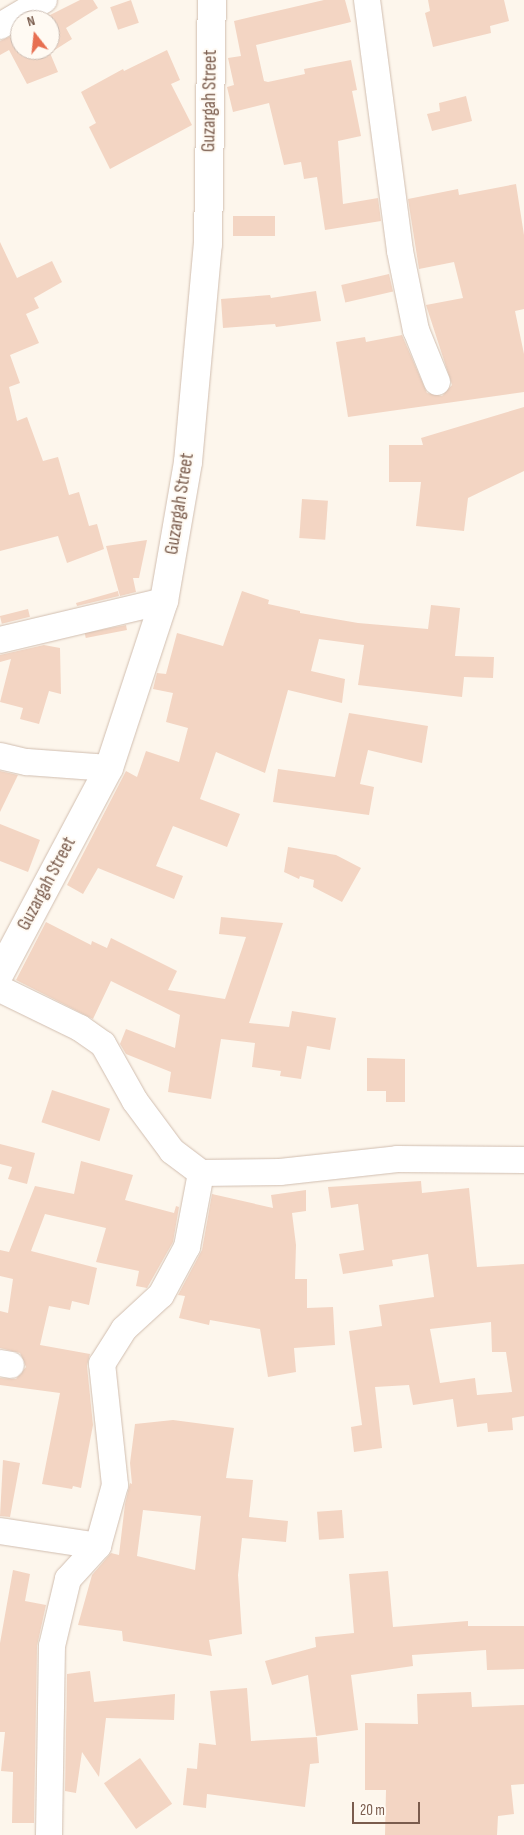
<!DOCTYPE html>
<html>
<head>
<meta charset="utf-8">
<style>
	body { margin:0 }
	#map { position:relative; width:524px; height:1835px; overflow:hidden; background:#fdf6ec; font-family:"Sofia Sans Condensed",sans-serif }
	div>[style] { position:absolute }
	.building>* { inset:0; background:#f3d5c3; transform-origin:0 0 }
	.roads { filter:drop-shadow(0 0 1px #d1beb0) drop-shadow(0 0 1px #d1beb0) }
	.minor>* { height:26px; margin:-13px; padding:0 13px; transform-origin:13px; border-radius:13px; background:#fff }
	.tertiary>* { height:28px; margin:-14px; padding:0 14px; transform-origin:14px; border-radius:14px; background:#fff }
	span { translate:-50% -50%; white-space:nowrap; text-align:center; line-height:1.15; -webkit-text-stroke:4px #fffaf3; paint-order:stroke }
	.street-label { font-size:19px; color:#7a5c4d }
	.north { position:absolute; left:10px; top:10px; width:50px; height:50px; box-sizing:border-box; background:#fffaf3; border:1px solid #cabbb1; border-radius:50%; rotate:344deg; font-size:14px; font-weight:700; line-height:20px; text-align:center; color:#7a5c4d }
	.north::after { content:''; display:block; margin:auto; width:18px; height:22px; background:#e76f51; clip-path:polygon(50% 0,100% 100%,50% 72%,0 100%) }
	.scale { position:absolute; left:352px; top:1802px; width:68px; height:22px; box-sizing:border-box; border:2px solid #7a5c4d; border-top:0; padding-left:6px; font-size:15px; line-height:18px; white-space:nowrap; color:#7a5c4d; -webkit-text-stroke:4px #fffaf3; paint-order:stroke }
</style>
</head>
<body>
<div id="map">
	<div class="building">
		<i style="clip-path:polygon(80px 0,93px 0,98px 8px,66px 28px,72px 39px,50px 53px,58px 72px,27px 84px,9px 50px,0 55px,0 41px,20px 32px,20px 50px,50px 50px,50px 20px,40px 20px)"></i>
		<i style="left:131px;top:0;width:24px;height:22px;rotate:71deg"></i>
		<i style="clip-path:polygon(324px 0,345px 0,351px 22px,256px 45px,264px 81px,268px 82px,305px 74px,304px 69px,351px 60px,357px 90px,352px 91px,361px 136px,338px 141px,343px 204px,378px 198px,381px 221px,325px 230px,317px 177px,304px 179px,301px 162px,284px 165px,269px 103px,233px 112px,227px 87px,234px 85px,228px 58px,241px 56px,234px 21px)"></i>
		<i style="clip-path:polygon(428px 0,504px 0,509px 21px,490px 26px,491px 33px,433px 47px,425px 13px,430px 11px)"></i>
		<i style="clip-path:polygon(167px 50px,180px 80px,171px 84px,192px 125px,110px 169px,89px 127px,96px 123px,81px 92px,123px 69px,124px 71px)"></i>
		<i style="clip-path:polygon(466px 96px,472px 121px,432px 131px,427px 114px,440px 111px,439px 103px)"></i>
		<i style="clip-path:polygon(516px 184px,524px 235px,524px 309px,515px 311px,524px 354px,524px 392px,348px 417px,336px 342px,365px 337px,366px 342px,402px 335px,427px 393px,442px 396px,452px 385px,426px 305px,463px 298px,454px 262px,419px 269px,408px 199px,458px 189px,459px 195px)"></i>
		<i style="left:233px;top:216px;width:42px;height:20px"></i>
		<i style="clip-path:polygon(0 242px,17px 278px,52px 261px,62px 282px,34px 298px,39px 308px,26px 314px,39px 343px,10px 355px,20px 383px,9px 387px,17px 421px,27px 417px,43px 461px,58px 457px,69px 495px,79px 492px,89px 526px,97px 524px,104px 549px,67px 563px,58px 536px,0 551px)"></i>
		<i style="left:389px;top:274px;width:18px;height:49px;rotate:77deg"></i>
		<i style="clip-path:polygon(316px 291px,321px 321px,276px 327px,275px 324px,223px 328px,221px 299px,270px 295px,271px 298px)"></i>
		<i style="clip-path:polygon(524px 407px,524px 471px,468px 498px,464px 531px,416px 526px,421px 482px,389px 482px,389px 445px,423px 445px,421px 438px)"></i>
		<i style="left:302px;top:499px;width:26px;height:39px;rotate:4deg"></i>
		<i style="clip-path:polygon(147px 540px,139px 578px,133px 578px,136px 592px,120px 596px,106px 546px)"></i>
		<i style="clip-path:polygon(118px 591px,119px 596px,77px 606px,76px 603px)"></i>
		<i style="clip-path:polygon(242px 591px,269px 600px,268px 604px,300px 611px,300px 613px,358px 623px,428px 629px,431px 605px,460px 608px,455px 656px,494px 657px,493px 678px,464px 677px,462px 697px,358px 685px,364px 645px,319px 639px,311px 671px,345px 679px,342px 703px,288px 690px,265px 773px,216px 752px,200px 799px,240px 814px,227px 847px,173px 826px,156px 866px,183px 876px,174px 899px,98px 868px,83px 894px,67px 885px,126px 771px,137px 777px,146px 751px,179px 762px,188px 728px,166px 722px,173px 693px,153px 689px,157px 673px,166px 674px,177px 633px,223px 646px)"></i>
		<i style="left:28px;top:609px;width:8px;height:29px;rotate:76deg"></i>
		<i style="left:126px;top:625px;width:5px;height:42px;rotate:79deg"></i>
		<i style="clip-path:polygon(44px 645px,60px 648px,61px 694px,49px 691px,39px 724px,20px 719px,23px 708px,0 702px,11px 659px,0 662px,0 655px)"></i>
		<i style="clip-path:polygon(349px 713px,428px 726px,422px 763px,368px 750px,360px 784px,374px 787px,369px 815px,273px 802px,278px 769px,335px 777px)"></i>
		<i style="clip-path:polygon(0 771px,18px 775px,0 812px)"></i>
		<i style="clip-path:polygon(0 824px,40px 840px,28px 872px,0 861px)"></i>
		<i style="clip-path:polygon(288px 847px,336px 855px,361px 868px,342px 902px,313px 887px,314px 880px,300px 876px,299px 879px,284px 872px)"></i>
		<i style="clip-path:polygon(221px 917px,283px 923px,249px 1023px,289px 1027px,292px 1011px,336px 1018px,330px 1050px,307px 1046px,301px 1079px,280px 1076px,281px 1071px,252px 1067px,255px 1043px,221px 1039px,211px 1099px,168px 1092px,171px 1072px,126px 1054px,120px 1044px,126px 1029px,175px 1048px,180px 1015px,111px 981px,93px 1019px,16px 980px,46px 922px,91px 945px,92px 941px,107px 948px,111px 938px,177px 971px,168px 990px,225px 999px,246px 937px,219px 934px)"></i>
		<i style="clip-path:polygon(367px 1058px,405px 1059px,405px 1102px,386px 1102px,386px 1091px,367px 1091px)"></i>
		<i style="left:52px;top:1090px;width:61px;height:34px;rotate:18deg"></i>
		<i style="clip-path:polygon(0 1144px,35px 1153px,27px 1184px,8px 1179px,12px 1167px,0 1164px)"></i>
		<i style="clip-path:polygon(81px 1161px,133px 1175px,125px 1200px,174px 1213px,176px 1206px,179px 1207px,173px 1242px,147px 1288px,136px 1286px,139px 1271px,96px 1262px,106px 1228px,45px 1214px,31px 1251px,97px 1268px,89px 1305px,72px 1301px,70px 1310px,49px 1306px,40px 1345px,90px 1354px,87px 1366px,93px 1425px,81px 1488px,73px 1486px,72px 1489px,42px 1484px,60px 1393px,0 1385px,0 1378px,16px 1379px,26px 1367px,20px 1353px,0 1348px,0 1311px,8px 1313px,13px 1279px,0 1276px,0 1250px,9px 1252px,35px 1186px,74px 1194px)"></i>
		<i style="clip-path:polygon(evenodd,421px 1181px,422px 1193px,469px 1188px,477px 1267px,524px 1264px,524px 1416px,512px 1418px,513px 1430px,488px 1432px,487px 1423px,457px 1427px,453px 1399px,413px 1405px,409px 1385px,375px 1387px,382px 1448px,354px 1452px,351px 1427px,362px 1425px,349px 1331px,382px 1326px,379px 1305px,434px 1297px,428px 1254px,392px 1260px,393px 1266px,343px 1274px,339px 1254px,364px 1250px,358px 1204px,331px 1208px,328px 1187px,421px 1181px,491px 1322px,492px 1352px,506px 1352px,512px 1392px,477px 1395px,475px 1378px,440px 1383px,430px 1329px,491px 1322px)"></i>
		<i style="clip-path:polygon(306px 1190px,306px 1211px,292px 1213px,296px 1245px,295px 1279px,307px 1279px,307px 1308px,333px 1307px,335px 1345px,294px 1348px,296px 1372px,268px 1377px,260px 1329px,210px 1320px,209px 1325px,179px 1318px,185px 1296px,178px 1295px,202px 1250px,212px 1194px,273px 1208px,271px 1195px)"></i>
		<i style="clip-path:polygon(evenodd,173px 1420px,234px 1428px,226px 1478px,253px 1480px,249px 1517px,288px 1521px,286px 1542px,242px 1538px,238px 1575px,242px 1634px,209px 1640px,212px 1656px,123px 1641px,122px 1631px,78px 1625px,92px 1575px,111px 1553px,119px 1555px,125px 1504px,130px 1483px,132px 1484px,130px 1463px,135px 1424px,173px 1420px,143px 1510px,201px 1516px,195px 1570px,137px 1556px,143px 1510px)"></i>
		<i style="clip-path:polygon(3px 1460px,20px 1463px,10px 1517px,0 1516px)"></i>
		<i style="left:342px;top:1510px;width:28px;height:25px;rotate:86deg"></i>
		<i style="clip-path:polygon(13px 1570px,30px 1574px,25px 1601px,46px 1605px,37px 1646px,34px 1823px,12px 1823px,13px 1772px,1px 1771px,5px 1732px,0 1732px,0 1643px)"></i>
		<i style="clip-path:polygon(388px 1571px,393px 1627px,468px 1621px,468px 1626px,524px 1626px,524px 1669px,487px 1670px,486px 1650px,412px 1655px,413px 1666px,351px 1675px,358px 1730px,316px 1736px,308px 1675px,272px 1685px,265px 1661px,316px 1647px,315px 1637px,354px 1633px,349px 1574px)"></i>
		<i style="clip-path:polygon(90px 1671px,94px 1702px,175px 1694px,174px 1720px,106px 1718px,99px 1777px,82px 1752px,76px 1793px,65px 1791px,67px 1674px)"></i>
		<i style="clip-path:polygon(247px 1688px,251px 1741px,317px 1737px,319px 1763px,310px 1764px,305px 1807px,207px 1794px,206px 1808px,183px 1805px,187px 1768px,197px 1769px,199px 1743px,216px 1745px,210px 1691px)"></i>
		<i style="clip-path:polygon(471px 1692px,472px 1707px,524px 1705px,524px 1784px,511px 1785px,514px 1814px,498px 1816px,497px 1835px,385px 1835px,386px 1790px,365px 1790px,365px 1723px,418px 1724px,417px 1694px)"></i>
		<i style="left:140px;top:1758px;width:56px;height:44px;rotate:55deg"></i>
	</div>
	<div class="roads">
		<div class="minor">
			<i style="left:367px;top:0;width:253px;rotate:82.5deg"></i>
			<i style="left:400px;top:251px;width:81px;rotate:78.6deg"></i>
			<i style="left:416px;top:330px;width:56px;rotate:68deg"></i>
			<i style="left:0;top:26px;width:51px;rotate:-30.6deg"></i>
			<i style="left:0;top:640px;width:169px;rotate:-13.4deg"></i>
			<i style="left:0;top:756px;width:28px;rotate:13deg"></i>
			<i style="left:27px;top:762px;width:82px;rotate:4.2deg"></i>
			<i style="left:0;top:989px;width:89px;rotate:26deg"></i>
			<i style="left:80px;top:1028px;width:28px;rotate:35deg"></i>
			<i style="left:103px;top:1044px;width:65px;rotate:60.7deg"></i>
			<i style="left:135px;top:1101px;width:62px;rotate:53.5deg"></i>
			<i style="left:172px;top:1151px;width:36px;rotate:37deg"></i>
			<i style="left:201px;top:1173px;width:79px;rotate:-0.7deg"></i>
			<i style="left:280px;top:1172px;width:118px;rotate:-6.3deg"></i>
			<i style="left:397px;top:1159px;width:127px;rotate:0.5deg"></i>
			<i style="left:0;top:1363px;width:11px;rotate:10deg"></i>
			<i style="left:0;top:1531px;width:99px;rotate:8.7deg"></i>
			<i style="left:49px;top:1835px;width:189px;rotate:-89.1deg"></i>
			<i style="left:52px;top:1646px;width:69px;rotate:-76.6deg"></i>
			<i style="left:68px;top:1579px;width:45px;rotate:-47.7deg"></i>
			<i style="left:98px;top:1546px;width:63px;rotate:-74.4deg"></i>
			<i style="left:115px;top:1485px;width:122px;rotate:-96.1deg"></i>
			<i style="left:102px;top:1364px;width:41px;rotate:-57.8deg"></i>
			<i style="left:124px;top:1329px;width:50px;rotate:-42.6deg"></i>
			<i style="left:161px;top:1295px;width:55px;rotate:-61.6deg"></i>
			<i style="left:187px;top:1247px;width:75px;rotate:-79.3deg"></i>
		</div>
		<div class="tertiary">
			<i style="left:0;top:973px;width:232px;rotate:-62deg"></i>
			<i style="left:109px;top:768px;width:176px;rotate:-71.8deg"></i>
			<i style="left:164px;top:601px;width:141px;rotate:-80.2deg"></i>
			<i style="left:188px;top:462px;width:219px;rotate:-84.8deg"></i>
			<i style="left:208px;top:244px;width:244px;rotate:-89.1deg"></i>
		</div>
	</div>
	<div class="street-label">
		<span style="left:210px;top:101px;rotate:-89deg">Guzargah Street</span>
		<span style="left:180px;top:504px;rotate:-81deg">Guzargah Street</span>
		<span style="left:47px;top:884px;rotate:-62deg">Guzargah Street</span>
	</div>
	<div class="north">N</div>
	<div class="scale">20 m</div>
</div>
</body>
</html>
